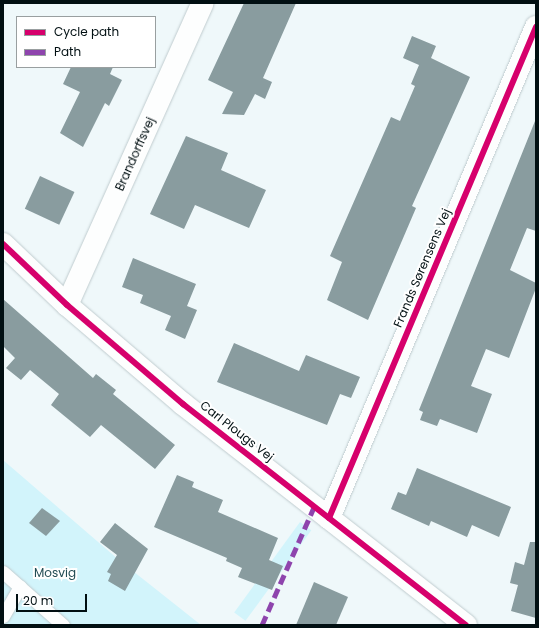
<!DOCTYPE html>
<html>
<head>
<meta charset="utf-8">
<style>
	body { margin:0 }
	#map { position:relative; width:539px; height:628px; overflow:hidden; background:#eff8fa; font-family:Poppins,sans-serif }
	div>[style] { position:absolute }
	.green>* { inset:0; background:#d2f4fb; transform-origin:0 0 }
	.building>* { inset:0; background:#899c9f; transform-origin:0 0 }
	.roads { filter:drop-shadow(0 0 1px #c0cccf) drop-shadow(0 0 1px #c0cccf) }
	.lane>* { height:13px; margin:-6.5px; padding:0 6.5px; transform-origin:6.5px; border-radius:6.5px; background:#fdfefe }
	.street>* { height:22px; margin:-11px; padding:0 11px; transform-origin:11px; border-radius:11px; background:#fdfefe }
	.quiet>* { height:5px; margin-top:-2.5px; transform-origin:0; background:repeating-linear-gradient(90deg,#8e44ad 0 10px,transparent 0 15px) }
	.cycleway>* { height:6px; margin:-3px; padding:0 3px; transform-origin:3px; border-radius:3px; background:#d6006c }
	span { translate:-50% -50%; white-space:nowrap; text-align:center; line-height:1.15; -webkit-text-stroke:4px #fff; paint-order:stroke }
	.street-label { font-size:12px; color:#010f12 }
	.park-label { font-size:12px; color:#224c54 }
	.frame { position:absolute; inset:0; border:4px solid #010f12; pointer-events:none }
	.legend { position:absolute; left:16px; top:16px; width:140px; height:52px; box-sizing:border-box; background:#fff; border:1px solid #999fa0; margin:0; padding:5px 7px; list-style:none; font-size:12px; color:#010f12 }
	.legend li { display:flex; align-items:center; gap:8px; height:20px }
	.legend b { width:20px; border:1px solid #999fa0 }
	.scale { position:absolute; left:16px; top:594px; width:71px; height:18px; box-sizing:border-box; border:2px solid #010f12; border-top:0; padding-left:5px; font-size:12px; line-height:14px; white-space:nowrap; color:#010f12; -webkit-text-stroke:3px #fff; paint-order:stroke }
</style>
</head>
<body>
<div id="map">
	<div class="green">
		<i style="clip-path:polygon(3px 460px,119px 560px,201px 625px,3px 625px)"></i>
		<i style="left:300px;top:522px;width:14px;height:112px;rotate:36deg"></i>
	</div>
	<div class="building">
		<i style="clip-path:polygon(244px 3px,296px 3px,263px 78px,272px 82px,265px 99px,255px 94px,244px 115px,222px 114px,233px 92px,208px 80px)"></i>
		<i style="clip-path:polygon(412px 36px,436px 46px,431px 58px,470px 77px,412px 206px,416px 208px,368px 320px,327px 300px,342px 262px,330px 256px,391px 117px,400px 121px,415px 86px,411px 84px,419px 65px,403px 58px)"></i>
		<i style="clip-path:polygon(71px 67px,113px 67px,110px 74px,122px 80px,109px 106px,105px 103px,83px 147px,60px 133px,80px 92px,63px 84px)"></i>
		<i style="clip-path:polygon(535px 121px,536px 231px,527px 228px,510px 270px,536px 283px,536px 288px,509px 358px,486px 349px,471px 386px,492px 394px,477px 433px,440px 419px,437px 426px,420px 420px,423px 412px,419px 410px)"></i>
		<i style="clip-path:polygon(186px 136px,228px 153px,221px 170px,266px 190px,249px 228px,195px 205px,184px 229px,150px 214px)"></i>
		<i style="left:40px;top:176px;width:38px;height:36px;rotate:25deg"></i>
		<i style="clip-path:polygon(133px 258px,196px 284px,187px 306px,197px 310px,185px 339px,165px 330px,171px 316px,140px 303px,143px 295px,122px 287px)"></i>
		<i style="clip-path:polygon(3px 299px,93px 378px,96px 374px,116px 390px,113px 394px,175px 445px,155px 469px,101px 425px,90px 437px,51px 405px,59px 394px,30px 370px,21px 380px,6px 368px,15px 358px,3px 346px)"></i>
		<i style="clip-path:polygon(234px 343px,299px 371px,306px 355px,360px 377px,351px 398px,340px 394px,327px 425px,217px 382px)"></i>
		<i style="clip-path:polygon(417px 468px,511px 507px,499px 537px,472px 525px,467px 537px,431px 521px,429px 526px,391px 509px,398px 492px,406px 495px)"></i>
		<i style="clip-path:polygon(177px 475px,194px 482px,192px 487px,223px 500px,218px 512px,278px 538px,269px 560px,283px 566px,272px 590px,238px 577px,242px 568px,226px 561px,227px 558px,154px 527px)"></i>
		<i style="clip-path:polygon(42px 508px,60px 521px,46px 536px,29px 523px)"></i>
		<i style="clip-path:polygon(115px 523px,148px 549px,125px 591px,108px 581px,111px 574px,107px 572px,117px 555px,100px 542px)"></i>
		<i style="clip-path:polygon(530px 542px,536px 542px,536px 618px,511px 611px,518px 585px,510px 583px,515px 562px,524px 565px)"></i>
		<i style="clip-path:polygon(314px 582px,348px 597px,336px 625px,296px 625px)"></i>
	</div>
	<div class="roads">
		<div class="lane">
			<i style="left:3px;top:572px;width:80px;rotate:41.5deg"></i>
			<i style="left:3px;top:616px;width:34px;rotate:-60deg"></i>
		</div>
		<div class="street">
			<i style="left:3px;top:244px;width:88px;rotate:43.6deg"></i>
			<i style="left:67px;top:305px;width:153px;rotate:40.5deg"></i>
			<i style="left:183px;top:404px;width:359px;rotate:38deg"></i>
			<i style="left:67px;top:305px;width:331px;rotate:-65.8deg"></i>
			<i style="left:329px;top:518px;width:533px;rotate:-67.14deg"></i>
		</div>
	</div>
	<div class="quiet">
		<i style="left:262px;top:625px;width:131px;rotate:-66.2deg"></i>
	</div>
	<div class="cycleway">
		<i style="left:3px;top:244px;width:88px;rotate:43.6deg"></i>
		<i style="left:67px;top:305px;width:153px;rotate:40.5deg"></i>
		<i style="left:183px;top:404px;width:359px;rotate:38deg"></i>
		<i style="left:329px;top:518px;width:533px;rotate:-67.14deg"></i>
	</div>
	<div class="street-label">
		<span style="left:135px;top:154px;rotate:-66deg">Brandorffsvej</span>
		<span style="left:422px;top:268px;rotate:-67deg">Frands Sørensens Vej</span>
		<span style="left:237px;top:431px;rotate:38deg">Carl Plougs Vej</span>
	</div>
	<div class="park-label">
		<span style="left:55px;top:573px">Mosvig</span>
	</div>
	<div class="frame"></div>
	<ul class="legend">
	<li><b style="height:5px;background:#d6006c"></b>Cycle path</li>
	<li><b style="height:5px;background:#8e44ad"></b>Path</li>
	</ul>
	<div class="scale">20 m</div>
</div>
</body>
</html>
